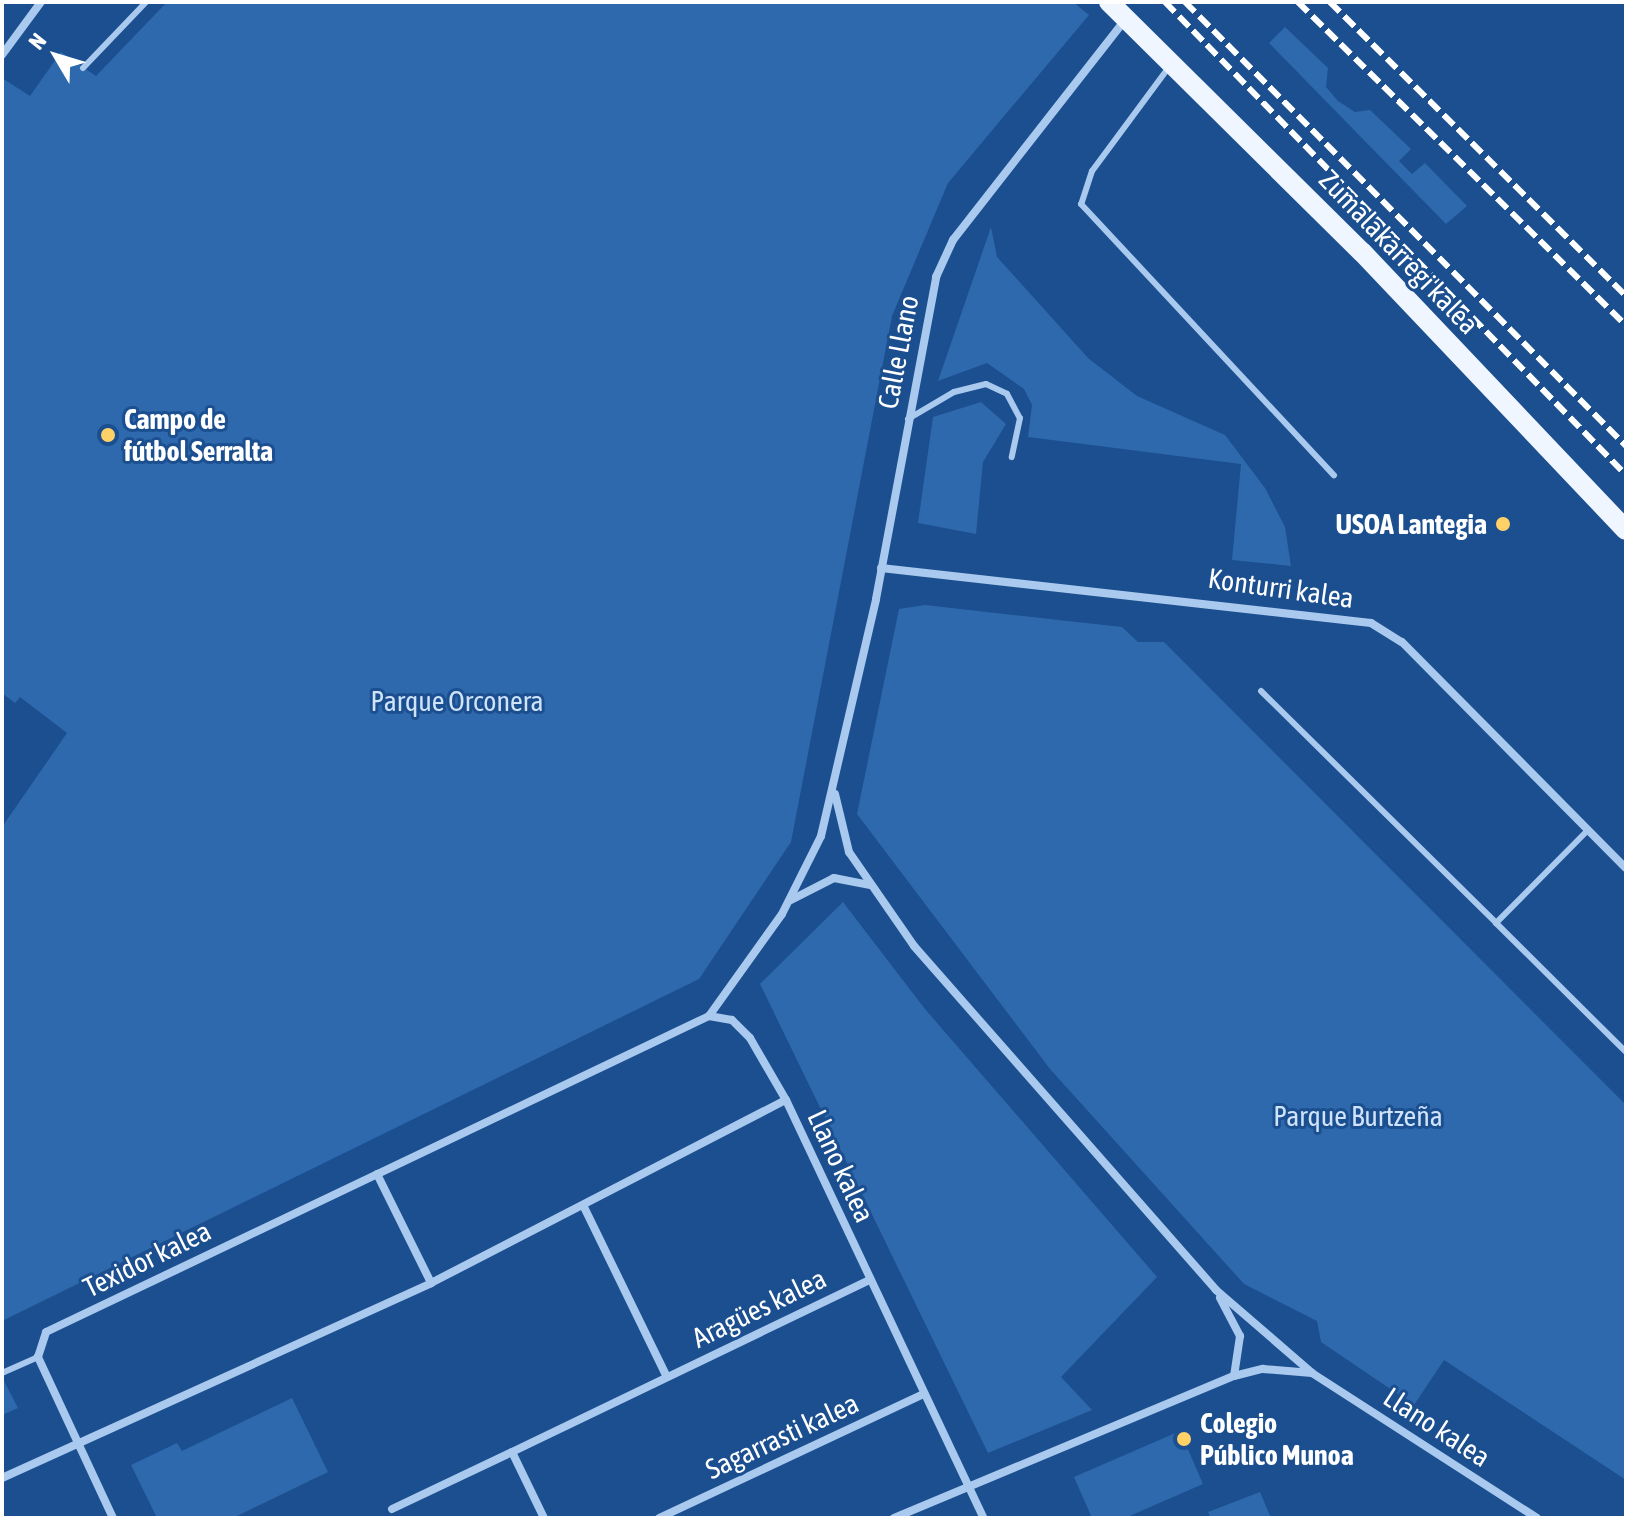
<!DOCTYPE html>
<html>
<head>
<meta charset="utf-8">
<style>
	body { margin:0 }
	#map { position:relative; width:1628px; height:1520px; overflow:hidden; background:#1b4f8f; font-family:"Asap Condensed",sans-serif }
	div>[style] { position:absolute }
	.green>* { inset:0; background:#2e69ad }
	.lane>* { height:6px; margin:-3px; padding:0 3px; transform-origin:3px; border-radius:3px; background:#a9c9ee }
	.street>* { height:8px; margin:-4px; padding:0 4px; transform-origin:4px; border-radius:4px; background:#a9c9ee }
	.primary>* { height:20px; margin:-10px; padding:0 10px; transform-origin:10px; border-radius:10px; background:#f0f6ff }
	.rail>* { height:6px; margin-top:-3px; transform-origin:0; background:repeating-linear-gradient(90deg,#fff 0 14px,transparent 0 20px) }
	.dots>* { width:22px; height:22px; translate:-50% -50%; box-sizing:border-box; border:4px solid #1b4f8f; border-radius:50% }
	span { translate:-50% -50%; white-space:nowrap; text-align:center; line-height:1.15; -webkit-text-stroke:6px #1b4f8f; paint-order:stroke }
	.street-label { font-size:28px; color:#fff }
	.poi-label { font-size:28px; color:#fff; font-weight:700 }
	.left { translate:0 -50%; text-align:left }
	.right { translate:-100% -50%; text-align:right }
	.park-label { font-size:28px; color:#cfe3fa }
	.frame { position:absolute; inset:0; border:4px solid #fff; pointer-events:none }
	.north { position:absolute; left:16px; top:16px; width:80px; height:80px; -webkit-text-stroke:6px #1b4f8f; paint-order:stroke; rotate:308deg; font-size:22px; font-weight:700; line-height:32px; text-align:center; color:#fff }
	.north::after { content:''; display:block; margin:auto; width:28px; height:36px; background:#fff; clip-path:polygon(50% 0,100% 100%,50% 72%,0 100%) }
</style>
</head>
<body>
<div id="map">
	<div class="green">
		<i style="clip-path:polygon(167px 2px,1073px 2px,1089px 15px,948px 183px,892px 316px,791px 842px,699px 979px,2px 1321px,2px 827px,67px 733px,20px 697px,15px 703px,2px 693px,2px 78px,30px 96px,61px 52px,96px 76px)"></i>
		<i style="clip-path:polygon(1285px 27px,1328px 68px,1326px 87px,1338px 101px,1355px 112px,1370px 110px,1411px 149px,1399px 161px,1412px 174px,1425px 163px,1467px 206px,1446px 224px,1269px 43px)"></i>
		<i style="clip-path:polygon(991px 227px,997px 257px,1088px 358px,1137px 396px,1225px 435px,1265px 488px,1285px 527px,1291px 566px,1232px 560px,1241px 464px,1028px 437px,1032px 405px,1024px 389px,987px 363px,938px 381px)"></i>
		<i style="clip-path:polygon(981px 402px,1006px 424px,983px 462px,976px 534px,918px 523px,933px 417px)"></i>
		<i style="clip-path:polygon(925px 605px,1122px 627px,1138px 642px,1164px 642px,1626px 1105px,1626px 1480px,1444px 1360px,1414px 1405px,1321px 1342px,1317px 1321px,1244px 1284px,1050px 1069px,857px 814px,899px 609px)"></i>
		<i style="clip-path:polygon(843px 902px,925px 1009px,1157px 1277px,1061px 1377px,1092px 1410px,988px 1453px,760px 984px)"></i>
		<i style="clip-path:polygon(2px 1377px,18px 1408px,2px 1415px)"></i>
		<i style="clip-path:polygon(292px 1398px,328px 1472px,233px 1518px,157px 1518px,131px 1465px,177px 1443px,182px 1451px)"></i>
		<i style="clip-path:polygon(1180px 1431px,1203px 1484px,1125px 1518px,1092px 1518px,1074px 1477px)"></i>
		<i style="clip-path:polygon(1260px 1492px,1271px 1518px,1211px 1518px,1208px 1512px)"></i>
	</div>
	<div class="lane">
		<i style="left:1169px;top:67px;width:129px;rotate:126.5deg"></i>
		<i style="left:1092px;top:171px;width:35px;rotate:108deg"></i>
		<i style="left:1081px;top:204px;width:371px;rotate:47deg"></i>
		<i style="left:83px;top:68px;width:91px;rotate:-46.3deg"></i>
		<i style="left:908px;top:419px;width:53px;rotate:-30.4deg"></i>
		<i style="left:954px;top:392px;width:33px;rotate:-14deg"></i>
		<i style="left:986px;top:384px;width:23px;rotate:25deg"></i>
		<i style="left:1007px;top:394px;width:27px;rotate:62deg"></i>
		<i style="left:1020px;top:418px;width:40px;rotate:102deg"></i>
		<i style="left:1261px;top:691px;width:330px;rotate:44.6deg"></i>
		<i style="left:1588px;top:830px;width:131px;rotate:134.7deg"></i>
		<i style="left:1496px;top:923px;width:183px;rotate:44.8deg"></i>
		<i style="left:2px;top:1373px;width:39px;rotate:-24deg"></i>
	</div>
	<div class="street">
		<i style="left:2px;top:55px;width:66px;rotate:-53.7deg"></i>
		<i style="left:881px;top:568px;width:493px;rotate:6.4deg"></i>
		<i style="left:1371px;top:623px;width:36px;rotate:32deg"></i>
		<i style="left:1402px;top:642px;width:318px;rotate:45.3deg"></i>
		<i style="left:835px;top:794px;width:60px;rotate:76.4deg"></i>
		<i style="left:849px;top:852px;width:114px;rotate:55.3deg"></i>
		<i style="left:914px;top:946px;width:458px;rotate:48.7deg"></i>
		<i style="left:1216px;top:1290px;width:127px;rotate:40.8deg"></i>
		<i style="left:1312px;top:1373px;width:268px;rotate:32.8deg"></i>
		<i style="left:791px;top:900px;width:48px;rotate:-27.1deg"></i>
		<i style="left:834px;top:878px;width:37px;rotate:11deg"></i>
		<i style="left:709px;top:1016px;width:125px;rotate:-54.4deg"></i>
		<i style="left:782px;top:914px;width:87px;rotate:-63.4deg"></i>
		<i style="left:821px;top:836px;width:243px;rotate:-76.9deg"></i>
		<i style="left:876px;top:599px;width:328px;rotate:-79.4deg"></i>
		<i style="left:936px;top:277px;width:41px;rotate:-65.3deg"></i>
		<i style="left:953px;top:240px;width:278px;rotate:-52deg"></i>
		<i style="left:709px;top:1016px;width:23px;rotate:10deg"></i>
		<i style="left:732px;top:1020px;width:25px;rotate:45deg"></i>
		<i style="left:750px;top:1038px;width:72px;rotate:59.9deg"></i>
		<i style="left:786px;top:1100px;width:463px;rotate:64.7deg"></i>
		<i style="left:377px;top:1174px;width:122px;rotate:63.6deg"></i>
		<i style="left:584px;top:1207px;width:189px;rotate:64deg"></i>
		<i style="left:1220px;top:1298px;width:43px;rotate:62.2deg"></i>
		<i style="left:1240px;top:1336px;width:40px;rotate:98.5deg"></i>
		<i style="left:2px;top:1478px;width:471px;rotate:-24.4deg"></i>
		<i style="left:431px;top:1283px;width:399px;rotate:-27.3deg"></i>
		<i style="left:392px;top:1509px;width:133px;rotate:-25.4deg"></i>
		<i style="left:113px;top:1518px;width:178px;rotate:-115deg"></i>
		<i style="left:38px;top:1357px;width:26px;rotate:-72deg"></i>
		<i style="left:46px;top:1332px;width:734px;rotate:-25.48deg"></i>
		<i style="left:544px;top:1518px;width:73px;rotate:-115.9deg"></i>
		<i style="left:512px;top:1452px;width:397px;rotate:-25.7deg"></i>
		<i style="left:659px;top:1518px;width:293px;rotate:-25.1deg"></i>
		<i style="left:894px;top:1518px;width:368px;rotate:-22.7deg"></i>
		<i style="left:1234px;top:1376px;width:30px;rotate:-14deg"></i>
		<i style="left:1263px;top:1369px;width:49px;rotate:4.7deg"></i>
	</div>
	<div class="primary">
		<i style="left:1109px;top:2px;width:356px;rotate:44.7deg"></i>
		<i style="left:1362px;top:252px;width:383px;rotate:46.5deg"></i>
	</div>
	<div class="rail">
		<i style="left:1165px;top:2px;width:660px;rotate:45.74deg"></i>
		<i style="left:1185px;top:2px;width:626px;rotate:45.19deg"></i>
		<i style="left:1298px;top:2px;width:460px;rotate:44.6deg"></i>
		<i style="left:1330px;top:2px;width:417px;rotate:44.8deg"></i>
	</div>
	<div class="dots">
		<i style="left:108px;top:435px;background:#ffd166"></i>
		<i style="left:1503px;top:524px;background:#ffd166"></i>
		<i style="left:1184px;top:1439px;background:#ffd166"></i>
	</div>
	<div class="street-label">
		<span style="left:1399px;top:252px;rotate:46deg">Zumalakarregi kalea</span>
		<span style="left:898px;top:352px;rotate:-79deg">Calle Llano</span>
		<span style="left:1281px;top:588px;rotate:8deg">Konturri kalea</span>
		<span style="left:841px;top:1166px;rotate:65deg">Llano kalea</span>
		<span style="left:147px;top:1259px;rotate:-26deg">Texidor kalea</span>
		<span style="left:759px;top:1308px;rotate:-26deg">Aragües kalea</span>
		<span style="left:1437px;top:1427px;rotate:33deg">Llano kalea</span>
		<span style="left:782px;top:1436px;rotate:-25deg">Sagarrasti kalea</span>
	</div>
	<div class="poi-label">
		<span class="left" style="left:124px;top:435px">Campo de<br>fútbol Serralta</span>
		<span class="right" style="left:1487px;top:524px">USOA Lantegia</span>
		<span class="left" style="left:1200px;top:1439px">Colegio<br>Público Munoa</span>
	</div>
	<div class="park-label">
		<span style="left:457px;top:701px">Parque Orconera</span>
		<span style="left:1358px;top:1116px">Parque Burtzeña</span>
	</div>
	<div class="frame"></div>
	<div class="north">N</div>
</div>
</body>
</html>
